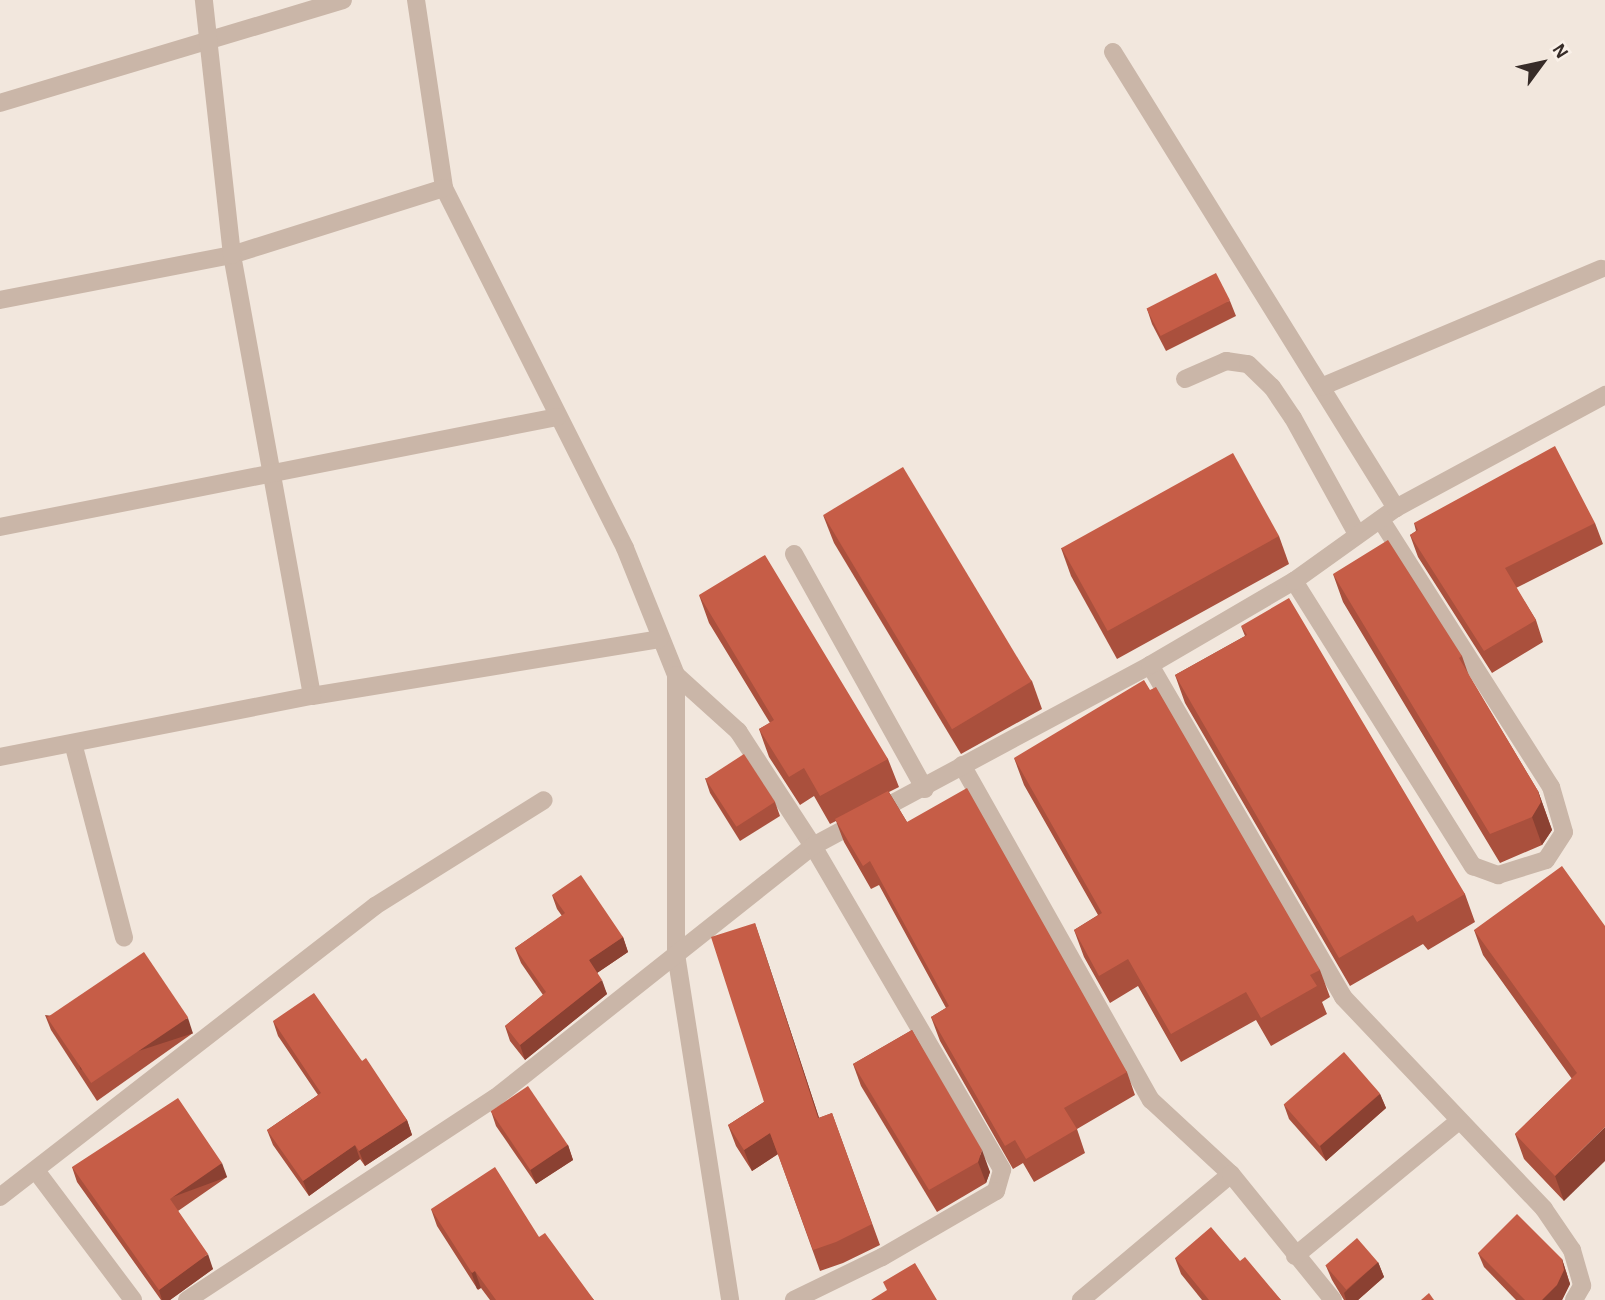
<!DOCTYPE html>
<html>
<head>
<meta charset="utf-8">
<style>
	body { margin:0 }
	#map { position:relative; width:1605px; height:1300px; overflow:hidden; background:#f2e7dd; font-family:"Alegreya Sans",sans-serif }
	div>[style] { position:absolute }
	.minor>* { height:18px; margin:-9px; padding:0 9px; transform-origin:9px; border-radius:9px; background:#cab6a8 }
	.wall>* { inset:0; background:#aa503d }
	.shaded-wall>* { inset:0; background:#8b4132; transform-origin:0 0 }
	.building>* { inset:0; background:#c65d47; transform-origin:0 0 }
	span { translate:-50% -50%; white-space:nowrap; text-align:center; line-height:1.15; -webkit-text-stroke:6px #faf1e9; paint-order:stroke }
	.north { position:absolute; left:1507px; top:28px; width:70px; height:70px; -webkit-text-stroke:5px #faf1e9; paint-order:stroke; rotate:57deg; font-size:19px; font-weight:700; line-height:28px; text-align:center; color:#372c28 }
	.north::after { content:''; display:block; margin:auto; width:24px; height:32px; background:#372c28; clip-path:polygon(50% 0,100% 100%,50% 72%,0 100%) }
</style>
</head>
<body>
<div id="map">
	<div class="minor">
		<i style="left:416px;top:0;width:190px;rotate:81.5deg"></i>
		<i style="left:444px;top:188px;width:403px;rotate:63.3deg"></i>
		<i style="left:625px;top:548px;width:137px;rotate:68.1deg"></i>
		<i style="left:676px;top:675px;width:84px;rotate:42.1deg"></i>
		<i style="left:738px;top:731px;width:137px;rotate:56.9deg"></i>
		<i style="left:813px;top:846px;width:375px;rotate:59.7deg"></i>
		<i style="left:1002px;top:1170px;width:22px;rotate:106deg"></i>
		<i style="left:996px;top:1191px;width:132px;rotate:149.9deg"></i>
		<i style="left:882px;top:1257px;width:98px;rotate:154deg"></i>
		<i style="left:1113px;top:52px;width:537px;rotate:58.18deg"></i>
		<i style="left:0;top:103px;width:358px;rotate:-16.7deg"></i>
		<i style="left:444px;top:188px;width:222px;rotate:162.5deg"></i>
		<i style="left:232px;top:255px;width:448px;rotate:79.7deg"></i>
		<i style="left:312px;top:696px;width:352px;rotate:-9.3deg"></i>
		<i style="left:0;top:300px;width:236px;rotate:-11deg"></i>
		<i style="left:232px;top:255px;width:257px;rotate:-96.3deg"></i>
		<i style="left:1185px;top:379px;width:45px;rotate:-23.7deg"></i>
		<i style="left:1226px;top:361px;width:22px;rotate:8deg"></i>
		<i style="left:1248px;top:364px;width:33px;rotate:44deg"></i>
		<i style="left:1272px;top:387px;width:37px;rotate:56deg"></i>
		<i style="left:1293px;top:418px;width:132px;rotate:61.1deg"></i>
		<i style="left:1321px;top:387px;width:304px;rotate:-22.9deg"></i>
		<i style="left:0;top:527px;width:568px;rotate:-11.17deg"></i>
		<i style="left:794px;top:554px;width:269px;rotate:60.9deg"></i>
		<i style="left:1294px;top:581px;width:337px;rotate:57.9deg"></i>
		<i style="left:1473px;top:866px;width:27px;rotate:20deg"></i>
		<i style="left:1498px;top:875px;width:50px;rotate:-17.4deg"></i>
		<i style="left:1546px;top:860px;width:33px;rotate:-57deg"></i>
		<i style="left:1564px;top:832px;width:47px;rotate:-106.1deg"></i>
		<i style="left:1551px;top:787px;width:314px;rotate:-122.5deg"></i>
		<i style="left:1150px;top:665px;width:384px;rotate:59.8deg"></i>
		<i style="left:1343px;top:997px;width:292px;rotate:46.5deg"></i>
		<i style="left:1544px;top:1209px;width:50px;rotate:55.7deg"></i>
		<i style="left:1572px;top:1250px;width:37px;rotate:74deg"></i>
		<i style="left:1582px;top:1286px;width:16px;rotate:120deg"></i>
		<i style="left:676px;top:675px;width:279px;rotate:90deg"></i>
		<i style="left:676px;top:954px;width:350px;rotate:81.1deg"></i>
		<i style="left:73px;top:743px;width:201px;rotate:75.3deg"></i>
		<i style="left:0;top:757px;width:318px;rotate:-11.1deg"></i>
		<i style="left:962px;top:765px;width:385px;rotate:60.6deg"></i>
		<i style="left:1151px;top:1100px;width:109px;rotate:42.8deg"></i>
		<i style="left:1231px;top:1174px;width:196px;rotate:140deg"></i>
		<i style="left:37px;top:1172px;width:160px;rotate:53.1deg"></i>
		<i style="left:1231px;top:1174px;width:162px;rotate:51deg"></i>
		<i style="left:0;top:1197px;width:475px;rotate:-37.8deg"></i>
		<i style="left:375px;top:906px;width:199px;rotate:-32.1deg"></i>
		<i style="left:1295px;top:1256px;width:212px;rotate:-39.5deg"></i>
		<i style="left:187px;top:1300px;width:368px;rotate:-33.3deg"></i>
		<i style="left:495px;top:1098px;width:406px;rotate:-38.4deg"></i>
		<i style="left:813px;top:846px;width:383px;rotate:-28.2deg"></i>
		<i style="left:1150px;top:665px;width:167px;rotate:-30.3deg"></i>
		<i style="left:1294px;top:581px;width:125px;rotate:-35.6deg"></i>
		<i style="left:1396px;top:508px;width:238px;rotate:-28.4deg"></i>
	</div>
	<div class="wall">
		<i style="clip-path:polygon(1230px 301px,1236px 316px,1166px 351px,1152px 324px,1147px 309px)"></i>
		<i style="clip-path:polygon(823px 515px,1032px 681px,1042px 709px,961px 754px,834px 543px)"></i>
		<i style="clip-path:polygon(1414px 523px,1595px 523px,1603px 544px,1516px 588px,1536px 620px,1543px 642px,1492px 673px,1418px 557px,1410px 535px,1416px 531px)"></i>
		<i style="clip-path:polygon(1279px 536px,1289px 564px,1117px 659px,1071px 576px,1061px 548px)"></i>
		<i style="clip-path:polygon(1333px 574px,1462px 656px,1469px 676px,1538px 791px,1552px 830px,1542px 845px,1500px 863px,1343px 602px)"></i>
		<i style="clip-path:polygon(699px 595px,888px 759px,899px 787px,889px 792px,907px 822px,1127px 1072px,1135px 1095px,1077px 1129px,1085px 1153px,1034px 1182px,1023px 1163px,1013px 1169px,940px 1041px,931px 1017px,946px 1008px,879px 885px,871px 889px,844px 842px,836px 821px,830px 824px,814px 796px,800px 805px,769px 757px,759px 729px,770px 723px,709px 623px)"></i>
		<i style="clip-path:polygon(1241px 626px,1465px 894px,1475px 922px,1428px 950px,1423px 944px,1350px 986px,1185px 703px,1175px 675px,1245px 636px)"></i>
		<i style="clip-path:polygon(1014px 758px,1320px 970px,1330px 997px,1322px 1002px,1327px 1014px,1271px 1046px,1256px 1020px,1181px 1062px,1138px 986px,1110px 1003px,1084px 957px,1074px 930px,1098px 915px,1024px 785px)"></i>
		<i style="clip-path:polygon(705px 778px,775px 802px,780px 816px,740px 841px,710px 793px)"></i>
		<i style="clip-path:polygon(552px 895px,623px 937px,628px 952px,597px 973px,607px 994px,525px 1060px,510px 1041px,505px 1026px,543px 995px,521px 963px,515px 948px,562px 916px,557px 909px)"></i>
		<i style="clip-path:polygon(755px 923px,819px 1118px,832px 1113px,880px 1245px,843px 1263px,820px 1271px,778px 1154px,752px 1171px,736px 1146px,728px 1125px,764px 1102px)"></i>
		<i style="clip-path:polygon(1605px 926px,1564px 1201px,1524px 1159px,1515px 1134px,1572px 1079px,1483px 955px,1474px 930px)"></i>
		<i style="clip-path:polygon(45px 1015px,193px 1033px,97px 1101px,51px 1030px)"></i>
		<i style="clip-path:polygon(273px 1021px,362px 1061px,407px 1120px,412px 1135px,365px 1166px,360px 1159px,309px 1196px,273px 1145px,267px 1130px,318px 1095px,278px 1036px)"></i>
		<i style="clip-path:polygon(912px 1030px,990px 1172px,986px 1183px,937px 1212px,861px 1086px,853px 1064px)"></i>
		<i style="clip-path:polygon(1380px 1094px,1386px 1108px,1326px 1161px,1289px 1119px,1284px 1105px)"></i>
		<i style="clip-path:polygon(491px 1111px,568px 1145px,573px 1160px,536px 1184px,496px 1126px)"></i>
		<i style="clip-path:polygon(72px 1167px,227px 1177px,178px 1211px,213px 1269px,170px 1300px,161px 1300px,77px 1182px)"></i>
		<i style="clip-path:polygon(431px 1209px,539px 1237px,594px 1300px,490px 1300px,481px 1288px,478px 1290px,437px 1226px)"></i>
		<i style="clip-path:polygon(1478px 1253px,1562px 1259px,1570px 1284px,1562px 1300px,1516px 1300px,1484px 1267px)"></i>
		<i style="clip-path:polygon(1175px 1258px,1240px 1261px,1281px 1300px,1202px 1300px,1181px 1274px)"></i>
		<i style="clip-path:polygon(1378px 1262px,1384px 1277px,1358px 1300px,1344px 1300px,1332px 1280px,1326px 1266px)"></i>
	</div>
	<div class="shaded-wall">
		<i style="clip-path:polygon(1538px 791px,1552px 830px,1542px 845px,1532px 817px)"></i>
		<i style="clip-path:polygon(755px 923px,762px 944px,826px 1139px,818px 1118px)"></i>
		<i style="clip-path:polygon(623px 937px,628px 952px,594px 975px,589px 960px)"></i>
		<i style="clip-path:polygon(602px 980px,607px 994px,525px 1060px,520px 1045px)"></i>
		<i style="left:188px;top:1018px;width:16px;height:118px;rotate:72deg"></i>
		<i style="clip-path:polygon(1380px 1094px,1386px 1108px,1326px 1161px,1320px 1146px)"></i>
		<i style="clip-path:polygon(407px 1120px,412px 1135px,365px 1166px,359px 1151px)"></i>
		<i style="clip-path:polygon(1605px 1127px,1605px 1161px,1564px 1201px,1555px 1176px)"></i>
		<i style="clip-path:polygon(770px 1133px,778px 1154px,752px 1171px,744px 1150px)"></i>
		<i style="clip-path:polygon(355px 1145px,360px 1159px,309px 1196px,303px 1181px)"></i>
		<i style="clip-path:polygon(568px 1145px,573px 1160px,536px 1184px,530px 1169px)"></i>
		<i style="clip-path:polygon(982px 1150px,990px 1172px,986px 1183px,978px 1162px)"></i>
		<i style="left:222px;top:1163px;width:15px;height:63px;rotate:70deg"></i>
		<i style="clip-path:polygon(208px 1254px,213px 1269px,170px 1300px,162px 1300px,159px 1290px)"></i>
		<i style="clip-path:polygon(1562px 1259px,1570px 1284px,1562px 1300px,1542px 1300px)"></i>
		<i style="clip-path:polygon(1378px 1262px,1384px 1277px,1358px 1300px,1346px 1300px,1344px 1293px)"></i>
		<i style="left:475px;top:1271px;width:18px;height:4px;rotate:71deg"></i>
	</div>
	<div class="building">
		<i style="left:1216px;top:273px;width:31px;height:78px;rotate:63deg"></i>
		<i style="clip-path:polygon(1555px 446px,1595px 523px,1505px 568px,1536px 620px,1484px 651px,1410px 535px,1418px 530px,1414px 523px)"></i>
		<i style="left:1233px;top:453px;width:95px;height:196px;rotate:61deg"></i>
		<i style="left:903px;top:467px;width:250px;height:93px;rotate:59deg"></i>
		<i style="clip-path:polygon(1388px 540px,1462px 656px,1459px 658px,1538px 791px,1541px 802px,1532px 817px,1490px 834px,1333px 574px)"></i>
		<i style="clip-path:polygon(765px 555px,888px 759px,820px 796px,804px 768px,789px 777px,759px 729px,774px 720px,699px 595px)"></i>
		<i style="clip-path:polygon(1289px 598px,1465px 894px,1417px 922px,1413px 915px,1339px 958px,1175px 675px,1247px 635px,1241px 626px)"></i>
		<i style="clip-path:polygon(1144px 680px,1150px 690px,1156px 687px,1320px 970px,1310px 975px,1317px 986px,1261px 1018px,1246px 992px,1171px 1034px,1128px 959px,1099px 976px,1074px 930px,1102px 913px,1014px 758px)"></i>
		<i style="left:744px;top:754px;width:57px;height:46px;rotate:57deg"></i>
		<i style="clip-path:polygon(967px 788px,1127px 1072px,1064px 1108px,1077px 1129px,1026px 1159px,1015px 1140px,1005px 1146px,931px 1017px,949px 1006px,870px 861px,863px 866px,835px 819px,888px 791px,907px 822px)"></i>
		<i style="clip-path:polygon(1562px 866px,1605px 926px,1605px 1127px,1555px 1176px,1515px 1134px,1577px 1073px,1474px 930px)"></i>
		<i style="clip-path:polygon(581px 875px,623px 937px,589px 960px,602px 980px,520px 1045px,505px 1026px,546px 992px,515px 948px,565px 913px,552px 895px)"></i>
		<i style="clip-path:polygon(755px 923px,818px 1118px,832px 1113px,872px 1224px,836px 1242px,813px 1250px,770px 1133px,744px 1150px,728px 1125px,764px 1102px,711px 937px)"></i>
		<i style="left:144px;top:952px;width:79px;height:117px;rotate:56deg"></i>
		<i style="clip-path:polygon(314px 993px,362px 1061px,366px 1058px,407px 1120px,359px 1151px,355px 1145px,303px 1181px,267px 1130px,321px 1093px,273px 1021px)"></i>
		<i style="clip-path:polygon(912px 1030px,982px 1150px,978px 1162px,929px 1190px,853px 1064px)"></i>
		<i style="left:1344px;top:1052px;width:55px;height:80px;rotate:49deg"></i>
		<i style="left:528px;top:1086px;width:71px;height:45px;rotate:56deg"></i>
		<i style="clip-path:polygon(178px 1098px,222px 1163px,170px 1199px,208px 1254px,159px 1290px,72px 1167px)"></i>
		<i style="clip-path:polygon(495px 1167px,539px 1237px,545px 1233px,594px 1300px,496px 1300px,475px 1271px,472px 1273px,431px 1209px)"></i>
		<i style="clip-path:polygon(1517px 1214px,1562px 1259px,1564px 1270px,1557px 1285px,1542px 1300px,1525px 1300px,1478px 1253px)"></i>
		<i style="clip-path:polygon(1211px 1227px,1240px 1261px,1245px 1257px,1281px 1300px,1209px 1300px,1175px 1258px)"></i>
		<i style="left:1357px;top:1238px;width:32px;height:42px;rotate:49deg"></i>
		<i style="clip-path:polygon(915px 1263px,937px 1300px,871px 1300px,887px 1290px,883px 1282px)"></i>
		<i style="clip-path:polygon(1429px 1293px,1434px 1300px,1421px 1300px)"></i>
	</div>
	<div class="north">N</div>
</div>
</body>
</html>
